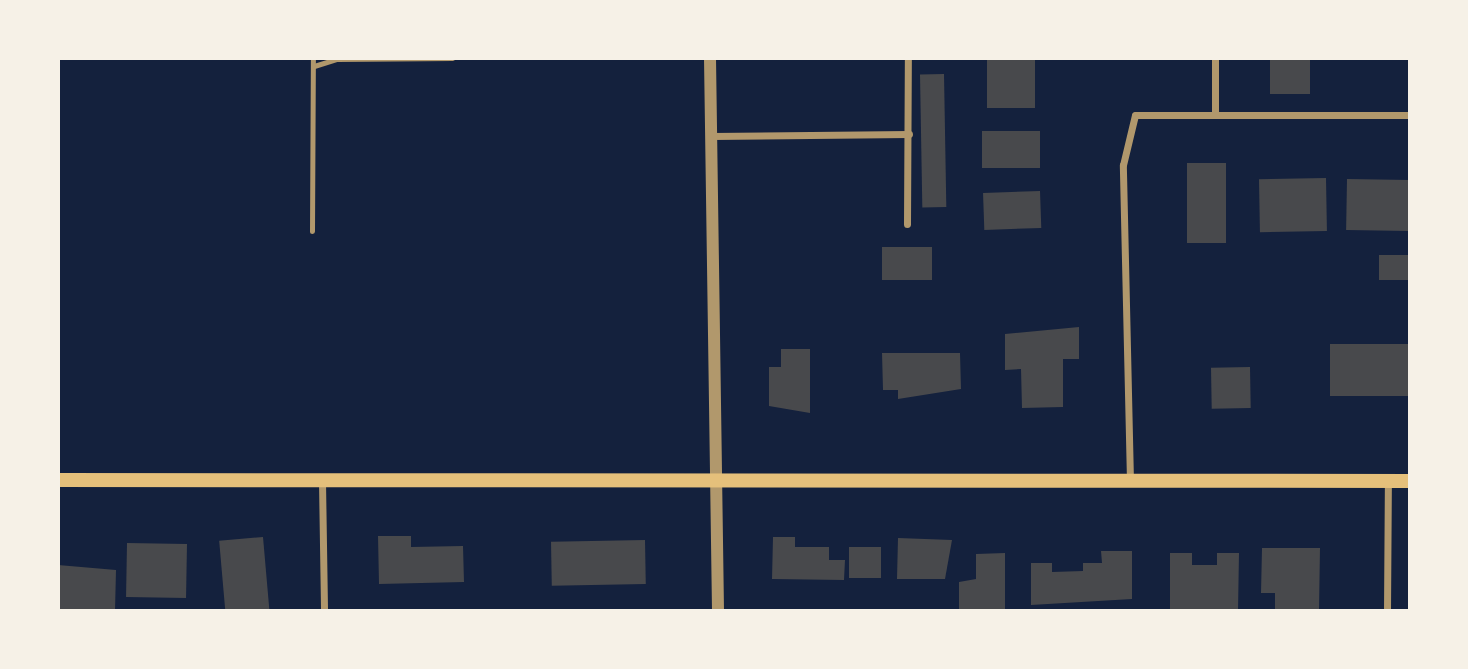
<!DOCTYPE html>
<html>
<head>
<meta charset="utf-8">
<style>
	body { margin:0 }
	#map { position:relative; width:1468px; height:669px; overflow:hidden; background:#14213d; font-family:Cabin,sans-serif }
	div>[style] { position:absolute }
	.building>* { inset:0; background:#48494c; transform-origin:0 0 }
	.service>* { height:5px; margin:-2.5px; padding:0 2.5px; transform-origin:2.5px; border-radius:2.5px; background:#b1986c }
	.minor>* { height:7px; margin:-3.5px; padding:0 3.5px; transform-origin:3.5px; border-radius:3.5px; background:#b1986c }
	.tertiary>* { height:12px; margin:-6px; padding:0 6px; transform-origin:6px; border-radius:6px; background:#b1986c }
	.secondary>* { height:14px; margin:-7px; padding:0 7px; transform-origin:7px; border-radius:7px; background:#e5c07b }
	span { translate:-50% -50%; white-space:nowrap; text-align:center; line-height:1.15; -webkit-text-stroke:7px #f6f1e7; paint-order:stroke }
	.frame { position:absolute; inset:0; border:60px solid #f6f1e7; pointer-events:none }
</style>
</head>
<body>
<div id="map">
	<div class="building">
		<i style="left:987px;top:58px;width:48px;height:50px"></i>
		<i style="left:1270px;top:58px;width:40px;height:36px"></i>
		<i style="left:944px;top:74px;width:133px;height:24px;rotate:89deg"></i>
		<i style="left:982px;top:131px;width:58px;height:37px"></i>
		<i style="left:1187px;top:163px;width:39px;height:80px"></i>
		<i style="left:1326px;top:178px;width:53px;height:67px;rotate:89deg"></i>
		<i style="left:1347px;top:179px;width:63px;height:51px;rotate:1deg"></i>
		<i style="left:1040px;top:191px;width:37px;height:57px;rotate:88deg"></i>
		<i style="left:882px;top:247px;width:50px;height:33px"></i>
		<i style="left:1410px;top:255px;width:25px;height:31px;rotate:90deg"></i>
		<i style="clip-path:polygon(1079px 327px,1079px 359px,1063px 359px,1063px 407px,1022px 408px,1021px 369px,1005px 370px,1005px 334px)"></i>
		<i style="left:1410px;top:344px;width:52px;height:80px;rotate:90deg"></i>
		<i style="clip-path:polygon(781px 349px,810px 349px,810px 413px,769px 406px,769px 367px,781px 367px)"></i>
		<i style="clip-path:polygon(882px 353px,960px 353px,961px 389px,898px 399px,898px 390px,883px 390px)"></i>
		<i style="left:1250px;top:367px;width:41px;height:39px;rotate:89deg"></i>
		<i style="clip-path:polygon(378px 536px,411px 536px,411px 547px,463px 546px,464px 582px,379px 584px)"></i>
		<i style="left:263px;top:537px;width:74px;height:44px;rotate:85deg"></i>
		<i style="clip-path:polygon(773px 537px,795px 537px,795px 547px,829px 547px,829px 560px,845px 560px,844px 580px,772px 579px)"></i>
		<i style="clip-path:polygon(898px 538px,952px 540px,945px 579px,897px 579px)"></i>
		<i style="left:645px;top:540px;width:44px;height:94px;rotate:89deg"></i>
		<i style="left:127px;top:543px;width:60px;height:54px;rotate:1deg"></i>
		<i style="left:849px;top:547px;width:32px;height:31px"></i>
		<i style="clip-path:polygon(1262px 548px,1320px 548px,1319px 611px,1275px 611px,1275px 593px,1261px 593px)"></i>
		<i style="clip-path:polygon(1101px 551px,1132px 551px,1132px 599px,1031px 605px,1031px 563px,1052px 563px,1052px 572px,1083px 571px,1083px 563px,1102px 563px)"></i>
		<i style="clip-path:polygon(1005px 553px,1005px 611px,959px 611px,959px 582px,976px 579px,976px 554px)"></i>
		<i style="clip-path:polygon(1170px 553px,1192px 553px,1192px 565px,1217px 565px,1217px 553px,1239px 553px,1238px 611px,1170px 611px)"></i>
		<i style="clip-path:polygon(58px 565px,116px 570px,115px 611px,60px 611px)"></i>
	</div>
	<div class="service">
		<i style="left:314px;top:66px;width:24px;rotate:-17deg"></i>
		<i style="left:337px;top:59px;width:115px;rotate:-0.5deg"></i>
		<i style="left:312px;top:231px;width:173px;rotate:-89.7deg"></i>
	</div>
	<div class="minor">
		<i style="left:1215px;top:58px;width:57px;rotate:90deg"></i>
		<i style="left:712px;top:136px;width:197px;rotate:-0.6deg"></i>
		<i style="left:907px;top:224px;width:166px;rotate:-89.7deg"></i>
		<i style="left:322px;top:481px;width:130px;rotate:89.1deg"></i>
		<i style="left:1130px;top:481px;width:316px;rotate:-91.3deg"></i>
		<i style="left:1123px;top:165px;width:51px;rotate:-76.5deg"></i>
		<i style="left:1135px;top:115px;width:275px"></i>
		<i style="left:1387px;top:611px;width:130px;rotate:-89.6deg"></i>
	</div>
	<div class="tertiary">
		<i style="left:710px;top:58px;width:553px;rotate:89.17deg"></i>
	</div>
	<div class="secondary">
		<i style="left:58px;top:480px;width:1352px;rotate:0.04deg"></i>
	</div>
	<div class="frame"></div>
</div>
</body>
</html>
